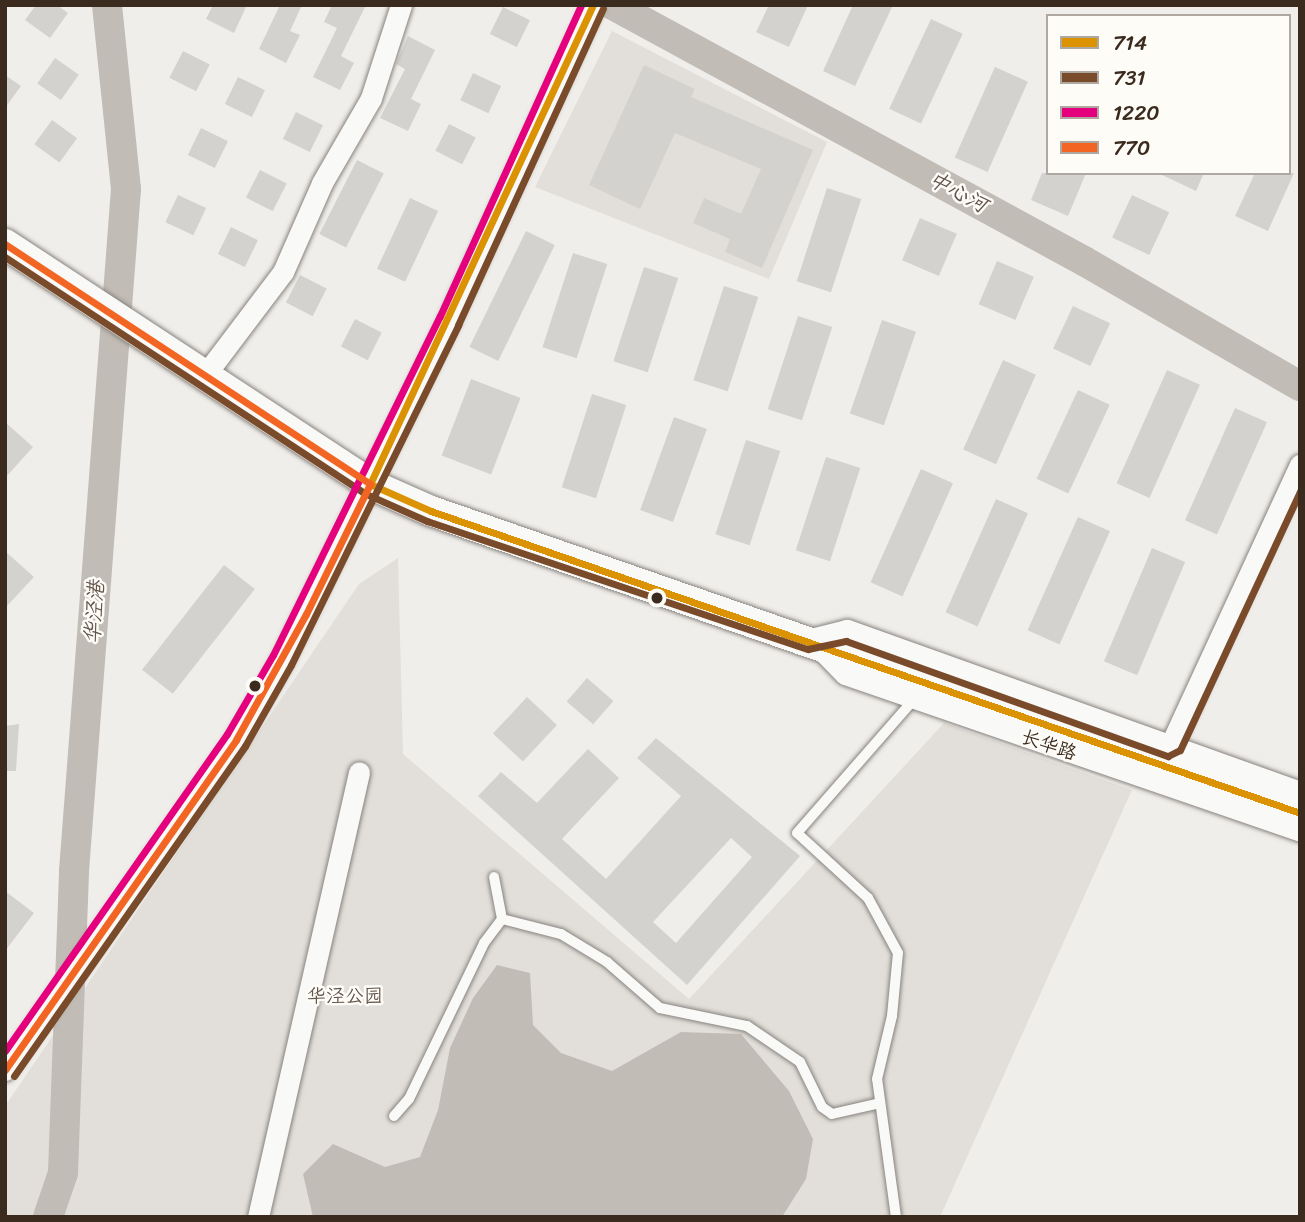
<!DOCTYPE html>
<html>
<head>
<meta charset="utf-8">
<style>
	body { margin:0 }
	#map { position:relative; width:1305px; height:1222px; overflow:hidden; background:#f0eeeb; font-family:Sriracha,"LXGW WenKai TC",sans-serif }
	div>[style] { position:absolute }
	.built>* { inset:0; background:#e2deda }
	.green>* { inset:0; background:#e2dfda }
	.water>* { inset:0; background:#c2bcb6 }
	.river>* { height:30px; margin:-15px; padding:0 15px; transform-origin:15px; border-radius:15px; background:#c2bcb6 }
	.building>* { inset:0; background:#d4d2cf; transform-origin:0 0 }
	.roads { filter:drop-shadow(0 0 2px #88837f) drop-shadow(0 0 2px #88837f) }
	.lane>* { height:10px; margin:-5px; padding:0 5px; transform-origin:5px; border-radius:5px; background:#f9f9f7 }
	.street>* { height:21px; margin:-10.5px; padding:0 10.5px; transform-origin:10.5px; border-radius:10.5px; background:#f9f9f7 }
	.secondary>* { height:30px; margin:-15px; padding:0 15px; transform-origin:15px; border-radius:15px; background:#f9f9f7 }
	.bus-1>* { height:7px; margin:-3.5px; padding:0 3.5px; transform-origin:3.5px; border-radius:3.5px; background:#db9304 }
	.bus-2>* { height:7px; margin:-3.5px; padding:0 3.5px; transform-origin:3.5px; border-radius:3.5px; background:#7a4b2a }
	.bus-3>* { height:7px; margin:-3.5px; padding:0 3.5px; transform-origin:3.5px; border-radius:3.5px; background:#e5007d }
	.bus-4>* { height:7px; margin:-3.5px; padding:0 3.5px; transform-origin:3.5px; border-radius:3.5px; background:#f26522 }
	.dots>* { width:19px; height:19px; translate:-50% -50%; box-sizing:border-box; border:4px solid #fdfcf7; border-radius:50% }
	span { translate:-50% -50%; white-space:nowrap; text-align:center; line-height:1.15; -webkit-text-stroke:5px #fdfcf7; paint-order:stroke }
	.street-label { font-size:19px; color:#3b2a1e }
	.park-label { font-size:19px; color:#62544a }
	.water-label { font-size:21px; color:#63554b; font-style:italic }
	.frame { position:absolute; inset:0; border:7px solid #3b2a1e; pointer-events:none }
	.legend { position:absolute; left:1046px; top:14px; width:245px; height:161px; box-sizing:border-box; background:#fdfcf7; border:2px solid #afa8a0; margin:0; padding:9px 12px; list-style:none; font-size:21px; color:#3b2a1e }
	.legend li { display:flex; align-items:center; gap:14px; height:35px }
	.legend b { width:35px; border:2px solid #afa8a0 }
</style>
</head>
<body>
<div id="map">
	<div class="built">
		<i style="clip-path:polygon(612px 31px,827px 142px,769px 279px,535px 187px)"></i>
	</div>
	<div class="green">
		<i style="clip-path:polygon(398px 558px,403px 754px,689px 999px,944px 723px,1132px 790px,940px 1217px,5px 1217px,5px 1106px,359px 584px)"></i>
	</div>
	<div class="water">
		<i style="clip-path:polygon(497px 965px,530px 973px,533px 1025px,561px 1053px,612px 1071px,681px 1032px,741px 1034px,789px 1091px,813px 1139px,806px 1179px,782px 1217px,313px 1217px,303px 1174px,333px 1144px,385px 1167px,420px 1157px,438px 1110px,450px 1048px,473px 998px)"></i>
	</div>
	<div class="river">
		<i style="left:613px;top:5px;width:536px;rotate:28.53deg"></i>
		<i style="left:1084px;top:261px;width:250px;rotate:30.1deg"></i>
		<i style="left:48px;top:1217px;width:46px;rotate:-71.2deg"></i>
		<i style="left:63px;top:1173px;width:302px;rotate:-87.9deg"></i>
		<i style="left:74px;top:871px;width:684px;rotate:-85.64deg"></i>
		<i style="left:126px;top:189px;width:185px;rotate:-95.9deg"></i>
	</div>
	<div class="building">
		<i style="clip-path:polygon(36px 5px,57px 5px,68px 13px,50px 38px,25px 20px)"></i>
		<i style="clip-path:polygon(213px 5px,247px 5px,234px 33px,206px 19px)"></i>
		<i style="clip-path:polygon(280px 5px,302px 5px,290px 31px,300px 35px,286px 63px,259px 49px)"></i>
		<i style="clip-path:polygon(332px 5px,366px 5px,341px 56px,354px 63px,340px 90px,313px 77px,337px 28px,324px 22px)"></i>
		<i style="clip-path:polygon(769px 5px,808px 5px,789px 47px,756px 32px)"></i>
		<i style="clip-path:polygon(853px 5px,893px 5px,855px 86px,823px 71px)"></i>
		<i style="left:503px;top:7px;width:30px;height:30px;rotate:26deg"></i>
		<i style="left:931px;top:19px;width:35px;height:99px;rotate:25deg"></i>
		<i style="clip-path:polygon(408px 36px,435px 50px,411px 99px,421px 104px,408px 131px,380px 118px,405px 69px,396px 64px)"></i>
		<i style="left:183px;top:51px;width:30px;height:30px;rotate:27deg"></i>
		<i style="left:55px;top:58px;width:29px;height:31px;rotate:35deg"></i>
		<i style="clip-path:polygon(644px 65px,695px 89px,691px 97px,813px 150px,762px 268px,725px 252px,730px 239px,693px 223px,704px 198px,741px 214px,761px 169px,675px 133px,640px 209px,589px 185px)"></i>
		<i style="left:995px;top:67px;width:36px;height:99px;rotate:24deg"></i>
		<i style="left:473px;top:73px;width:31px;height:30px;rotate:25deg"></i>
		<i style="clip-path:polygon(5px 75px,21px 86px,5px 108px)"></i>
		<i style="left:238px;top:77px;width:30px;height:30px;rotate:26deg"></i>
		<i style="left:296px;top:112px;width:30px;height:30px;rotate:26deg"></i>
		<i style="left:52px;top:120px;width:31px;height:30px;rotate:36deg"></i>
		<i style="left:449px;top:124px;width:30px;height:30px;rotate:27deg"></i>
		<i style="left:201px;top:128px;width:30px;height:30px;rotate:26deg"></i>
		<i style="left:357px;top:160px;width:30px;height:83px;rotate:27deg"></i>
		<i style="left:260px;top:170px;width:30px;height:31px;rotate:27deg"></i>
		<i style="clip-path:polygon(1042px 173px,1086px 173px,1068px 216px,1031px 200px)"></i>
		<i style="clip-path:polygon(1158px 173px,1204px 173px,1196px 191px)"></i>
		<i style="clip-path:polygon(1255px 173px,1294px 173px,1268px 231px,1235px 216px)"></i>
		<i style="left:827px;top:188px;width:36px;height:98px;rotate:18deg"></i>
		<i style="left:178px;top:195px;width:31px;height:30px;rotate:25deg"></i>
		<i style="left:1132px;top:195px;width:41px;height:47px;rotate:25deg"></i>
		<i style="left:410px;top:198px;width:31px;height:78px;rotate:25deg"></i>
		<i style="left:920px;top:218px;width:40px;height:46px;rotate:23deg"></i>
		<i style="left:231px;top:227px;width:30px;height:30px;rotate:26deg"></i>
		<i style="left:526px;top:231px;width:32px;height:129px;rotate:26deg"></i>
		<i style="left:573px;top:253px;width:36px;height:99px;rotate:18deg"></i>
		<i style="left:997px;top:261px;width:40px;height:47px;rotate:23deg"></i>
		<i style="left:644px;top:267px;width:36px;height:99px;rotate:18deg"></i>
		<i style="left:300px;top:275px;width:30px;height:31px;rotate:27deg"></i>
		<i style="left:724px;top:286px;width:36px;height:99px;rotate:18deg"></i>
		<i style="left:1073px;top:306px;width:41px;height:47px;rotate:25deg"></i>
		<i style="left:798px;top:316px;width:36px;height:98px;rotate:18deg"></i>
		<i style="left:355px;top:319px;width:30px;height:31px;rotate:27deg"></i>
		<i style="left:882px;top:320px;width:36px;height:99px;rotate:19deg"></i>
		<i style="left:1003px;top:360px;width:36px;height:98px;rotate:24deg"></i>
		<i style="left:1167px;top:370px;width:36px;height:124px;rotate:24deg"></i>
		<i style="left:471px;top:379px;width:53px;height:82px;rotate:21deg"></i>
		<i style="left:1078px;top:390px;width:35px;height:98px;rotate:25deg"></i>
		<i style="left:592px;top:394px;width:36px;height:98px;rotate:18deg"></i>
		<i style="left:1235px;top:408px;width:35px;height:123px;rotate:24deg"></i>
		<i style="left:674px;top:417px;width:35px;height:99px;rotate:20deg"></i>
		<i style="clip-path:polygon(5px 422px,33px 447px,5px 478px)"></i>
		<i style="left:746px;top:440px;width:36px;height:99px;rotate:18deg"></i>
		<i style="left:826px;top:457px;width:36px;height:98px;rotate:18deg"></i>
		<i style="left:921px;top:469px;width:35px;height:124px;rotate:24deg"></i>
		<i style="left:996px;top:499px;width:35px;height:124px;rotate:24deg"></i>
		<i style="left:1078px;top:517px;width:35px;height:124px;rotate:24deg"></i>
		<i style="left:1152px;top:548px;width:36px;height:123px;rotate:23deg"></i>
		<i style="clip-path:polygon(5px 551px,34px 577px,5px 608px)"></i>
		<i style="left:224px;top:565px;width:39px;height:133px;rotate:38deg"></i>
		<i style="left:587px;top:678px;width:35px;height:31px;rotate:41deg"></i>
		<i style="left:527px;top:697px;width:41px;height:50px;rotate:43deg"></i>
		<i style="clip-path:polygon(19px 724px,16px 771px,5px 771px,5px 726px)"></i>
		<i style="clip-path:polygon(evenodd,656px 738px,800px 856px,687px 985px,478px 796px,501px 772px,537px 803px,588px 749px,619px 778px,562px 839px,606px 879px,681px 796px,637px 758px,656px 738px,731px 838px,752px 857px,676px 943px,653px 922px,731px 838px)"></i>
		<i style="clip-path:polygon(5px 891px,34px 913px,5px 951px)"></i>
	</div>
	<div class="roads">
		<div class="lane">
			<i style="left:494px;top:877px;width:43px;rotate:79.2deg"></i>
			<i style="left:394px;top:1116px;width:23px;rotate:-49deg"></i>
			<i style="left:409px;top:1099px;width:173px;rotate:-64.3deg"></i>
			<i style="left:484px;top:943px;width:30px;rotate:-53deg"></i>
			<i style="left:502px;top:919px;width:61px;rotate:14.3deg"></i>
			<i style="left:561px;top:934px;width:54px;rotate:31.3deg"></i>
			<i style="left:607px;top:962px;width:70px;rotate:41deg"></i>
			<i style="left:660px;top:1008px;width:89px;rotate:11.7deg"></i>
			<i style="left:747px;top:1026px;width:64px;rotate:34.2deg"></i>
			<i style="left:800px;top:1062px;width:50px;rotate:63.9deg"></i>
			<i style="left:822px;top:1107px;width:12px;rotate:35deg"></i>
			<i style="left:832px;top:1114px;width:49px;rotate:-12.9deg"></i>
			<i style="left:896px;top:1217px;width:139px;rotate:-97.8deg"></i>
			<i style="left:877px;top:1079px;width:65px;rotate:-76.6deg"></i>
			<i style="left:892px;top:1016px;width:63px;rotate:-84.6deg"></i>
			<i style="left:898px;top:953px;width:63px;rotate:-118.6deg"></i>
			<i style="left:868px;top:898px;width:96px;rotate:-137.5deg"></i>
			<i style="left:797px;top:833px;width:179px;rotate:-48.8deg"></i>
		</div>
		<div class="street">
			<i style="left:205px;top:375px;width:129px;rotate:-52.9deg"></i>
			<i style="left:283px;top:272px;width:97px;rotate:-66.3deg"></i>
			<i style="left:322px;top:183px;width:98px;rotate:-60deg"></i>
			<i style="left:371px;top:98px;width:98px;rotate:-72.1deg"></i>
			<i style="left:1170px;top:746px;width:310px;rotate:-65.2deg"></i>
			<i style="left:1300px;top:792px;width:481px;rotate:-160.3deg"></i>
			<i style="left:847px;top:630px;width:37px;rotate:166deg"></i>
			<i style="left:811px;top:639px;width:49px;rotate:45.8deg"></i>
			<i style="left:845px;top:674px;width:481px;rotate:19deg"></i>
			<i style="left:5px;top:1070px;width:403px;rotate:-55deg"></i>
			<i style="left:236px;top:740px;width:92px;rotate:-60.1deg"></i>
			<i style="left:282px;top:660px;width:379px;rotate:-63.8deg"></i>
			<i style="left:449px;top:320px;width:346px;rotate:-65.4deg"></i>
			<i style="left:258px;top:1217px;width:456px;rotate:-77.2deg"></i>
		</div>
		<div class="secondary">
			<i style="left:5px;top:244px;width:437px;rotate:33.3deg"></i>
			<i style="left:370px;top:484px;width:67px;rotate:23.9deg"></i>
			<i style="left:431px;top:511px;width:920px;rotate:19.16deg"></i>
		</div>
	</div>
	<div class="bus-1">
		<i style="left:370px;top:484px;width:67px;rotate:23.9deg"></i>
		<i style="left:431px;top:511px;width:920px;rotate:19.16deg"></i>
		<i style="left:370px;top:484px;width:528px;rotate:-65.04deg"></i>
	</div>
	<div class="bus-2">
		<i style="left:5px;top:257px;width:430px;rotate:33.3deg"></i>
		<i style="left:364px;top:493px;width:69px;rotate:24deg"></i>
		<i style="left:427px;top:521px;width:402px;rotate:18.6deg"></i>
		<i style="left:808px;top:649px;width:39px;rotate:-12deg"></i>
		<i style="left:846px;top:641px;width:342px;rotate:19.7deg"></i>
		<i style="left:1168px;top:756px;width:13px;rotate:-27deg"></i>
		<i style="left:1180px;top:750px;width:285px;rotate:-65.1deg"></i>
		<i style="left:14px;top:1076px;width:403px;rotate:-55deg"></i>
		<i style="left:245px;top:746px;width:93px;rotate:-60.4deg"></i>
		<i style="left:291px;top:665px;width:379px;rotate:-63.8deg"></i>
		<i style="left:458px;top:325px;width:348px;rotate:-65.4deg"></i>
	</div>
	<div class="bus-3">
		<i style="left:5px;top:1051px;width:387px;rotate:-55deg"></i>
		<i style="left:227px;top:734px;width:91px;rotate:-59.8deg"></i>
		<i style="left:273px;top:655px;width:378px;rotate:-63.8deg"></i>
		<i style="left:440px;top:316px;width:341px;rotate:-65.6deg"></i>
	</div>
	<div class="bus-4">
		<i style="left:5px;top:244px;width:437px;rotate:33.3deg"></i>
		<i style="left:370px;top:484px;width:145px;rotate:116.2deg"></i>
		<i style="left:306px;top:614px;width:144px;rotate:119.1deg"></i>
		<i style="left:236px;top:740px;width:403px;rotate:125deg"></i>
	</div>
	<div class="dots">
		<i style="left:657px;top:598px;background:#3b2a1e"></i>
		<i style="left:255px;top:686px;background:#3b2a1e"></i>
	</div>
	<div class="street-label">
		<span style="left:1049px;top:745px;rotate:19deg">长华路</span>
	</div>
	<div class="park-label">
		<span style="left:345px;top:996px">华泾公园</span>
	</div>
	<div class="water-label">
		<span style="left:958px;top:192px;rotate:28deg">中心河</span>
		<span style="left:94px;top:612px;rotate:-86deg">华泾港</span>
	</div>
	<div class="frame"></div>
	<ul class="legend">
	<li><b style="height:9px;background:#db9304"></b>714</li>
	<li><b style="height:9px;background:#7a4b2a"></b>731</li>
	<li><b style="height:9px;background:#e5007d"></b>1220</li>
	<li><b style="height:9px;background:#f26522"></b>770</li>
	</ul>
</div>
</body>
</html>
